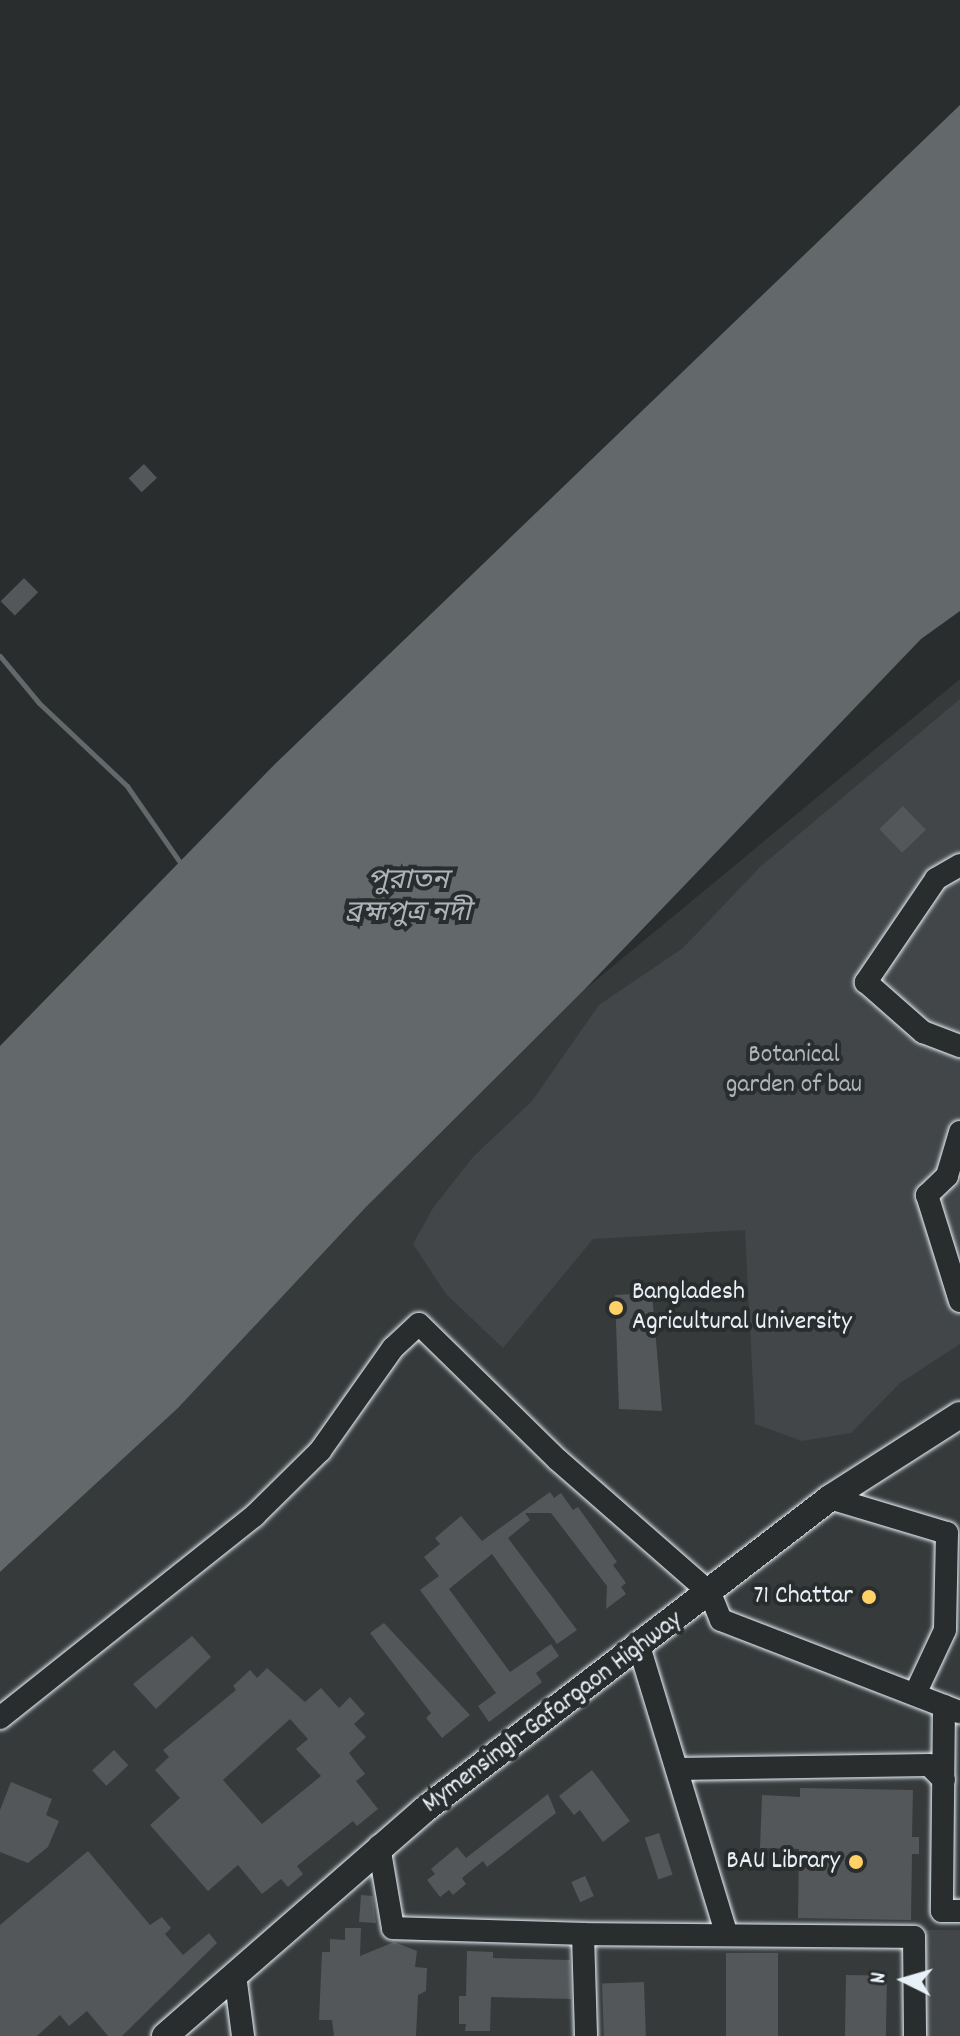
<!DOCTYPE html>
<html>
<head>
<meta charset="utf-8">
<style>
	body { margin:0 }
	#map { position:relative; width:960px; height:2036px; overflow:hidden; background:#2a2d2e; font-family:Dekko,"Noto Sans Bengali",sans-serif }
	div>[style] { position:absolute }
	.built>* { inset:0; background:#363a3b }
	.green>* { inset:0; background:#424648; transform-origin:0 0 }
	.water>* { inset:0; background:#63686b }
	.stream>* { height:5px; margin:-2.5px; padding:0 2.5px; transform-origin:2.5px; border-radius:2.5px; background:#63686b }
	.building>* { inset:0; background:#535759; transform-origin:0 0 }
	.roads { filter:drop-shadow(0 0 2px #e8f1f8) drop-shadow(0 0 2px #e8f1f8) }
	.minor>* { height:22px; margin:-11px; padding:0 11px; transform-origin:11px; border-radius:11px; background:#2a2d2e }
	.major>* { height:26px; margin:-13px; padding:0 13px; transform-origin:13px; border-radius:13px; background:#2a2d2e }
	.dots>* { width:22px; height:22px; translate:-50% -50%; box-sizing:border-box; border:4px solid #2a2d2e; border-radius:50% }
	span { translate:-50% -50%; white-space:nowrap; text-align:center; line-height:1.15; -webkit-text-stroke:8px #2a2d2e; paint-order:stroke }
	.park-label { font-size:26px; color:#aeb5ba }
	.poi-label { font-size:26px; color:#e8f1f8 }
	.left { translate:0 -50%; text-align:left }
	.right { translate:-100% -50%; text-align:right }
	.street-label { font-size:26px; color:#e8f1f8 }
	.water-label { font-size:28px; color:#acb3b9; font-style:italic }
	.north { position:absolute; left:864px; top:1940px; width:80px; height:80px; -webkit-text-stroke:6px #2a2d2e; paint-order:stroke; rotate:275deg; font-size:22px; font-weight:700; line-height:32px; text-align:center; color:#e8f1f8 }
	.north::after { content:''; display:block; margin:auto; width:28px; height:36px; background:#e8f1f8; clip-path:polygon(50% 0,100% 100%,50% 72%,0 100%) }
</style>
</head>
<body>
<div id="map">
	<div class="built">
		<i style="clip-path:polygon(960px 679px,960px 2036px,0 2036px,0 1572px,178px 1408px,366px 1207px,583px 991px)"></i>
	</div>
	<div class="green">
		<i style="clip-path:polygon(960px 699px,960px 1344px,900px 1383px,851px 1433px,802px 1441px,755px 1424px,745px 1230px,593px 1239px,503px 1348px,446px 1294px,413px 1244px,433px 1208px,473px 1157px,532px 1101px,599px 1005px,683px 948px,760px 867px)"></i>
		<i style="left:960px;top:1930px;width:106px;height:36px;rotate:90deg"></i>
	</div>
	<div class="water">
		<i style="clip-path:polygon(960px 105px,960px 611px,921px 639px,583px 991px,366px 1207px,178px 1408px,0 1572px,0 1046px,274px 765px)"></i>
	</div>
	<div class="stream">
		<i style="left:0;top:656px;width:61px;rotate:50.3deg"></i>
		<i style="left:39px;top:703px;width:121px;rotate:43.3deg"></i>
		<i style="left:127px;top:786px;width:96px;rotate:55.2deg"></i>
	</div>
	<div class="building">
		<i style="left:144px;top:464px;width:19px;height:21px;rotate:47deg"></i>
		<i style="left:24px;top:578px;width:20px;height:33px;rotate:45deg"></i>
		<i style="left:903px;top:806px;width:33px;height:33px;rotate:46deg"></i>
		<i style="clip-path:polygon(652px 1293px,662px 1411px,619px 1409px,615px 1295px)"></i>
		<i style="clip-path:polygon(550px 1492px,554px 1498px,561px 1493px,573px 1510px,578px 1507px,617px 1562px,613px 1565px,626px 1583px,621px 1587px,626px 1594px,606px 1609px,607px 1586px,551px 1513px,525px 1513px,530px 1520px,508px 1538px,577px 1630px,557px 1644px,492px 1554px,449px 1589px,510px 1672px,551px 1644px,559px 1656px,536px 1673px,542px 1682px,489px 1722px,478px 1706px,496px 1693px,420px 1590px,439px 1576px,424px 1557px,440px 1544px,435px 1538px,461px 1516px,482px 1541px)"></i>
		<i style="clip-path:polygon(384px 1623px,470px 1715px,442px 1738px,426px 1718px,431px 1713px,370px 1633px)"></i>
		<i style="clip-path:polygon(192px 1636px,211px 1657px,156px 1709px,133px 1684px)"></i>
		<i style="clip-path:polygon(evenodd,267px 1668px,305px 1702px,321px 1688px,339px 1708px,350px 1697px,365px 1714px,354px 1724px,366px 1737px,349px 1753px,365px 1774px,356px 1781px,378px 1809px,357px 1826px,353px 1821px,297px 1866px,303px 1874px,288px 1887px,281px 1879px,262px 1894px,238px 1865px,208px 1891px,150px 1825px,180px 1798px,155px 1770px,169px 1757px,163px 1750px,236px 1690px,233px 1686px,250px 1670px,257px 1678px,267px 1668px,290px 1719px,308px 1739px,296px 1749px,321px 1776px,262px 1824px,223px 1780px,290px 1719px)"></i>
		<i style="left:114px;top:1750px;width:21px;height:30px;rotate:47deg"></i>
		<i style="clip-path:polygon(592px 1770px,630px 1821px,603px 1842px,580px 1810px,574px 1815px,559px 1796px)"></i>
		<i style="clip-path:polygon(11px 1782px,52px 1799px,46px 1815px,59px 1821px,48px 1847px,28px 1863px,0 1852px,0 1810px)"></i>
		<i style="clip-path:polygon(800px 1788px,913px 1790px,912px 1837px,919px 1837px,919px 1854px,912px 1854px,911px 1920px,798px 1918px,799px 1849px,760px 1848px,762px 1795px,800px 1797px)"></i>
		<i style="clip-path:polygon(548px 1794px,556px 1813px,487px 1867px,483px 1861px,462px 1878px,466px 1884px,453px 1895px,449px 1890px,440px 1897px,427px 1880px,435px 1874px,431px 1869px,457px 1847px,466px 1858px)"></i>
		<i style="left:659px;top:1833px;width:44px;height:15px;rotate:72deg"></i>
		<i style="clip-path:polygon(88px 1851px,150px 1925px,162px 1917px,171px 1928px,165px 1934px,183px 1955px,209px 1933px,217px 1943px,122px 2036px,108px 2036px,87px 2011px,69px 2026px,60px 2015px,37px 2036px,0 2036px,0 1925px)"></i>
		<i style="left:585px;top:1876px;width:22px;height:15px;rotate:66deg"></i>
		<i style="clip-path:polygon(361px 1895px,373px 1896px,376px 1923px,359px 1922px)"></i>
		<i style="clip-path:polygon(345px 1928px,361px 1928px,360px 1956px,394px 1942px,417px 1951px,415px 1967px,427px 1968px,426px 1991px,418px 1995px,416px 2036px,334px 2036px,332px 2020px,319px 2020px,322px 1952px,330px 1952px,330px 1939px,345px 1940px)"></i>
		<i style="clip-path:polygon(467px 1951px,493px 1952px,493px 1958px,570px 1960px,571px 1999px,491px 1997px,490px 2031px,465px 2031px,466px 2024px,459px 2024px,459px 1996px,466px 1996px)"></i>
		<i style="left:726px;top:1953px;width:52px;height:83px"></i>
		<i style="left:846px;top:1975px;width:41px;height:61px;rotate:1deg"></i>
		<i style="left:644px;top:1982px;width:54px;height:42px;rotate:88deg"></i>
	</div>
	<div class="roads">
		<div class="minor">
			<i style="left:960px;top:865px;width:28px;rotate:150deg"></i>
			<i style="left:936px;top:879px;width:125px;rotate:124.2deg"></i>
			<i style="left:866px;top:982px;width:76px;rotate:41.3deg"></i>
			<i style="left:923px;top:1032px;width:40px;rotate:21deg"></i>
			<i style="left:960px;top:1132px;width:46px;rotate:106.5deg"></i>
			<i style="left:947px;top:1176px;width:28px;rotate:136deg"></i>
			<i style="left:927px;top:1195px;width:111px;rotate:72.7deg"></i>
			<i style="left:830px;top:1498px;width:122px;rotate:16.7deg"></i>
			<i style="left:947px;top:1533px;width:97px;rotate:91.2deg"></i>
			<i style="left:945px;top:1630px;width:71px;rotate:115.1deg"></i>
			<i style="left:639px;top:1646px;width:300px;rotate:73.1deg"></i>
			<i style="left:944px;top:1706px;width:205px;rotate:90.6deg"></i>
			<i style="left:942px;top:1911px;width:18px"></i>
			<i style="left:0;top:1718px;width:325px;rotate:-38.5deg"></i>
			<i style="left:254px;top:1516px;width:93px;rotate:-44.6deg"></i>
			<i style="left:320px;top:1451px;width:126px;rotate:-54.7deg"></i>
			<i style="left:393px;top:1348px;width:35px;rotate:-43deg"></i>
			<i style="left:419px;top:1324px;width:194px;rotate:44.4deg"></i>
			<i style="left:558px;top:1460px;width:202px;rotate:41.2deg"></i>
			<i style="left:710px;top:1593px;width:29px;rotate:68deg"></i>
			<i style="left:721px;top:1620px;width:256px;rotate:21.1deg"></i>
			<i style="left:677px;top:1769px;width:252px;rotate:-0.9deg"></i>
			<i style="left:929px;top:1765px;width:21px;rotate:45deg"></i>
			<i style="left:379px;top:1846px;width:83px;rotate:80.3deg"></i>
			<i style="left:393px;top:1928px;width:190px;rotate:1.8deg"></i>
			<i style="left:583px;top:1934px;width:102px;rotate:88.3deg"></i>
			<i style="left:583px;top:1934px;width:331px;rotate:0.5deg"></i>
			<i style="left:914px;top:1937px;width:99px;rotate:89.4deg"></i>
			<i style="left:235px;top:1975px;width:62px;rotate:82.5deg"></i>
		</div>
		<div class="major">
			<i style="left:165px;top:2036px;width:344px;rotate:-41.1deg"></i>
			<i style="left:424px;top:1810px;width:512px;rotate:-37.54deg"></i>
			<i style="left:830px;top:1498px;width:154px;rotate:-32.6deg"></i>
		</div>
	</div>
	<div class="dots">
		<i style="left:616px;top:1308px;background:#ffd166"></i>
		<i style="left:869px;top:1597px;background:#ffd166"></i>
		<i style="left:856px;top:1862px;background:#ffd166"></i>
	</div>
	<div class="park-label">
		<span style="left:794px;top:1071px">Botanical<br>garden of bau</span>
	</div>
	<div class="poi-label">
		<span class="left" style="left:632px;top:1308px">Bangladesh<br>Agricultural University</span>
		<span class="right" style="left:853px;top:1597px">71 Chattar</span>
		<span class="right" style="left:840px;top:1862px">BAU Library</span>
	</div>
	<div class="street-label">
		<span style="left:553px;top:1713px;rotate:-37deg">Mymensingh-Gafargaon Highway</span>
	</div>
	<div class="water-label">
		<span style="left:408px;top:899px">পুরাতন<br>ব্রহ্মপুত্র নদী</span>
	</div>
	<div class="north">N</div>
</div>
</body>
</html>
